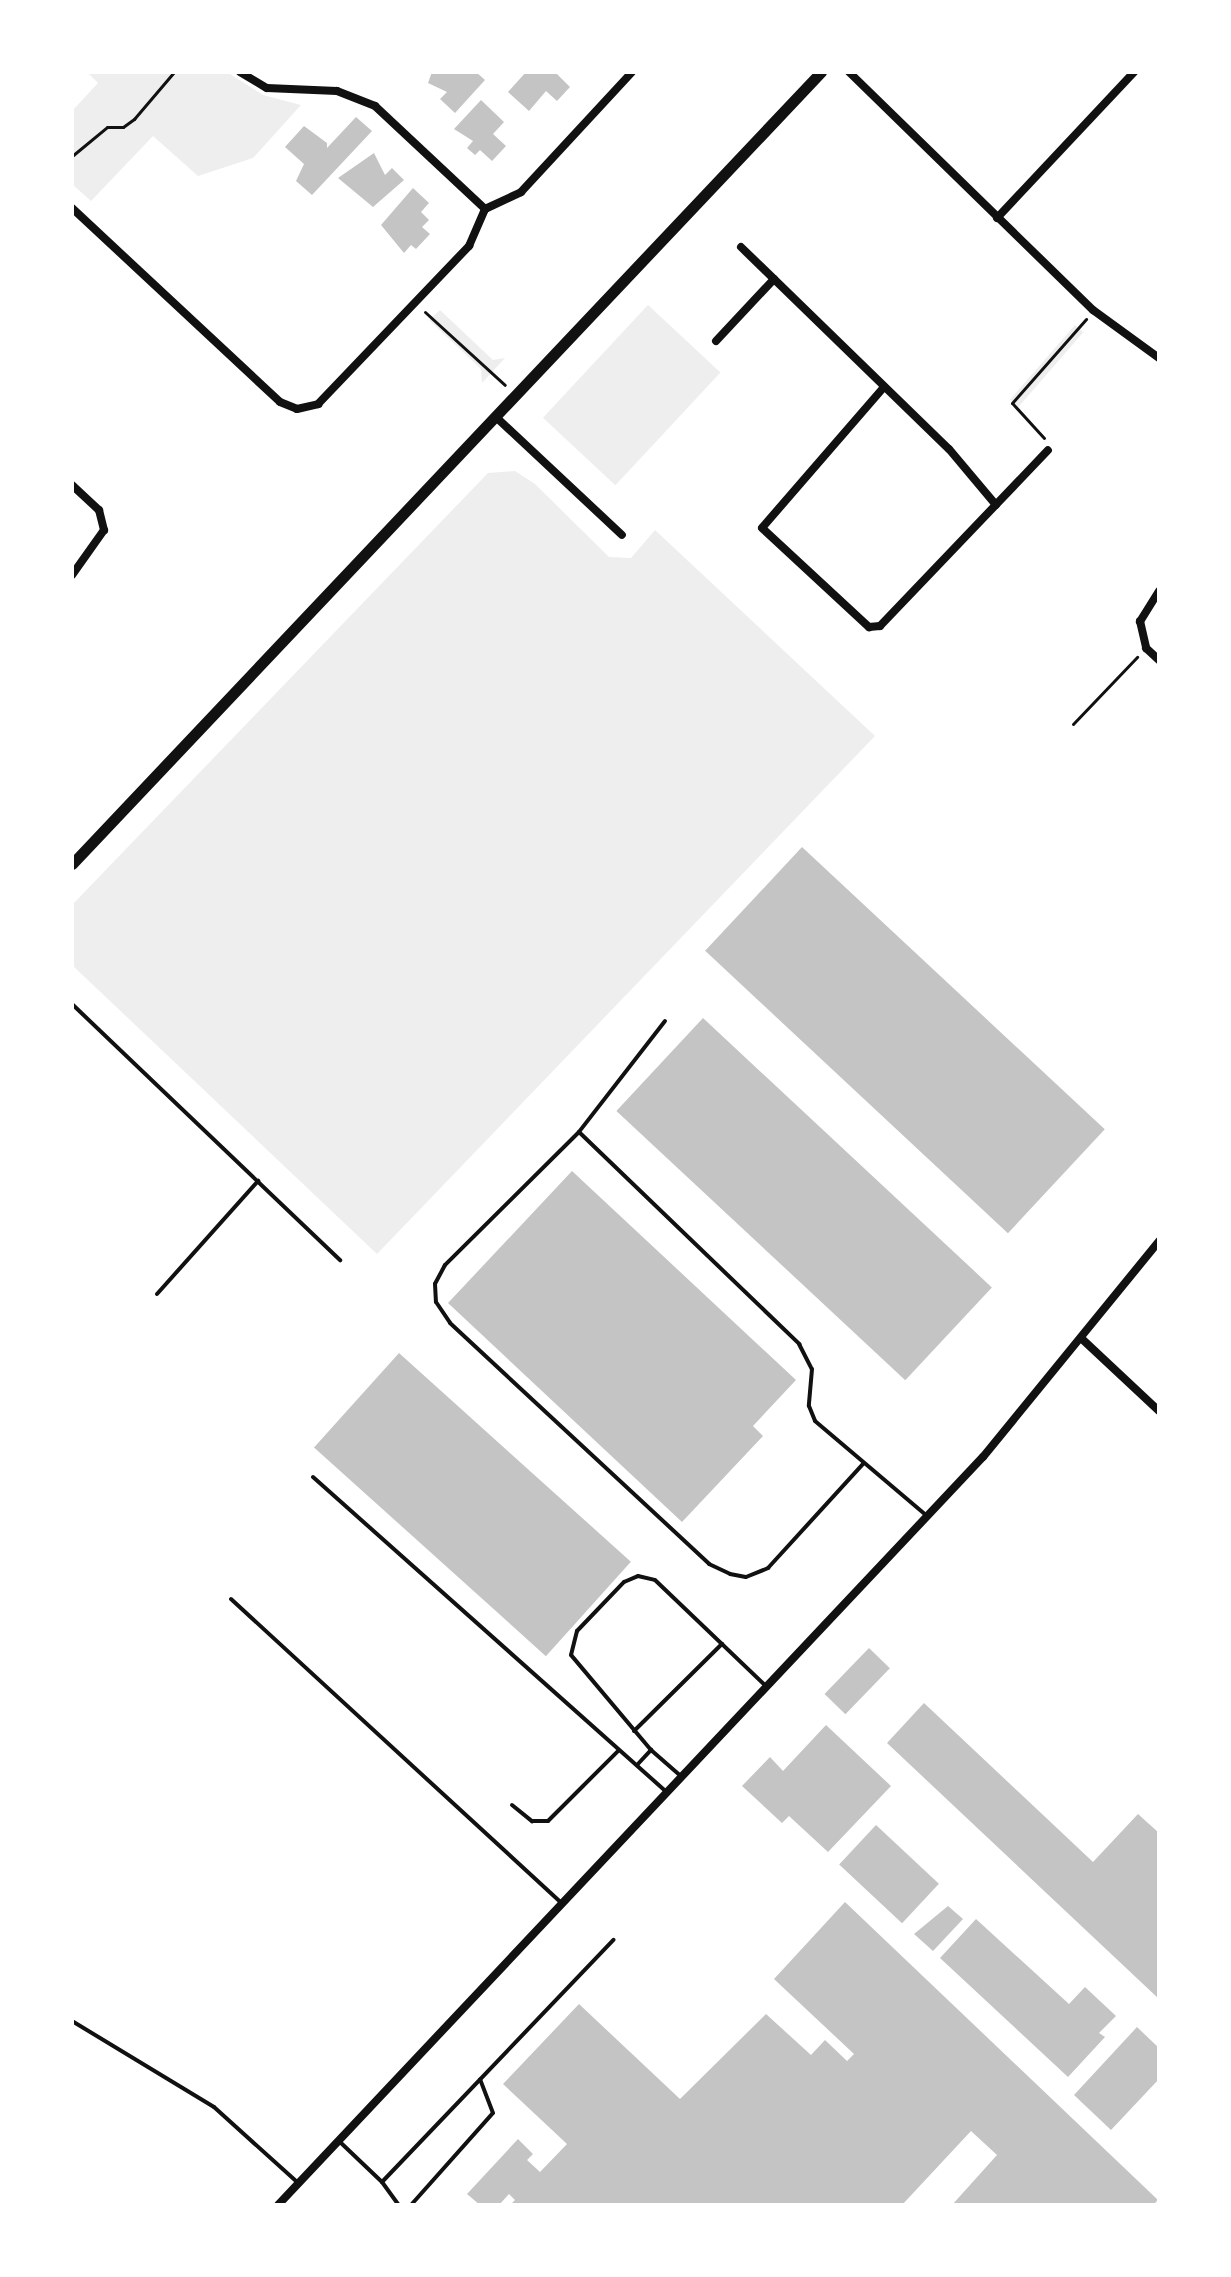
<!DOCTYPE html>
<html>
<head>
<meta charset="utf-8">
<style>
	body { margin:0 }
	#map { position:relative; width:1231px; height:2277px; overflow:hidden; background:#fff; font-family:"Work Sans",sans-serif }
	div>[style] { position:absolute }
	.green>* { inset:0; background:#eee; transform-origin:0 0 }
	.building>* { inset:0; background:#c4c4c4; transform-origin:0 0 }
	.path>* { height:3px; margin:-1.5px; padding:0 1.5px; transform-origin:1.5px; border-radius:1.5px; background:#111 }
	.service>* { height:4px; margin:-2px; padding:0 2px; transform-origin:2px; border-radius:2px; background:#111 }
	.minor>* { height:8px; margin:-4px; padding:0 4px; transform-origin:4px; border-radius:4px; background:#111 }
	.tertiary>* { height:11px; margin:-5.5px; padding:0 5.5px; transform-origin:5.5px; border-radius:5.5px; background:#111 }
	span { translate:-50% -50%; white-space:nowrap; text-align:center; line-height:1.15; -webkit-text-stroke:6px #fff; paint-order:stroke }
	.frame { position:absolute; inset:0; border:74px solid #fff; pointer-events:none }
</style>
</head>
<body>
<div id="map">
	<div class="green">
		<i style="clip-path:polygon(87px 72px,227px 72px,263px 95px,301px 105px,253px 158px,198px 176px,153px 136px,91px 201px,72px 184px,72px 111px,98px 83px)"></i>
		<i style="left:648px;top:305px;width:99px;height:154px;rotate:43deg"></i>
		<i style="clip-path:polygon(440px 310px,493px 360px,505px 358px,482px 383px,481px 369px,429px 320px)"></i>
		<i style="left:1075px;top:325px;width:11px;height:99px;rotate:41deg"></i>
		<i style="clip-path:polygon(515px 471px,535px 484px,609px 557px,631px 558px,655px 530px,875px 736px,377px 1254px,72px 965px,72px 905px,488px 473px)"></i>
	</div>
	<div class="building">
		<i style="clip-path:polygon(432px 72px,476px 72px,485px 80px,455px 113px,440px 99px,447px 92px,428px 83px)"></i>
		<i style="clip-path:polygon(526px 72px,557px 74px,570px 87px,557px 101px,546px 91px,529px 111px,508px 92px)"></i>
		<i style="clip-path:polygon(481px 100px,504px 122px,493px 134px,506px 146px,492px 161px,480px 150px,475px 155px,467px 148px,473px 141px,454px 129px)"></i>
		<i style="clip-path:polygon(356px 117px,372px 131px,312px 195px,296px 181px,304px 164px,285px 147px,304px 126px,327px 143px,327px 148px)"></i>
		<i style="clip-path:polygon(374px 153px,385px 175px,392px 168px,404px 180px,373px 207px,338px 178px)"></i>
		<i style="clip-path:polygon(413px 188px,429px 203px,421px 212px,429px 220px,422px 227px,430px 234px,416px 249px,411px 245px,404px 253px,381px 225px)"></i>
		<i style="left:802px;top:847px;width:414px;height:142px;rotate:43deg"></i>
		<i style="left:703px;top:1018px;width:395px;height:127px;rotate:43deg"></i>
		<i style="clip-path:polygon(572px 1171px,796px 1380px,753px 1426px,763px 1436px,682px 1522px,448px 1303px)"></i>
		<i style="left:399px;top:1353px;width:312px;height:127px;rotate:42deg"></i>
		<i style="left:869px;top:1648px;width:29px;height:64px;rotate:44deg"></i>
		<i style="clip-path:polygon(924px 1703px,1093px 1862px,1138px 1814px,1159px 1833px,1159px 1999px,887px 1743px)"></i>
		<i style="clip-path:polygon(826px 1725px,891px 1786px,828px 1852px,789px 1816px,782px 1823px,742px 1786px,770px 1757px,783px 1771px)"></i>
		<i style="left:876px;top:1825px;width:86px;height:54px;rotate:43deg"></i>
		<i style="clip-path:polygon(845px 1902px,1158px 2200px,1153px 2205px,952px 2205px,997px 2155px,971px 2131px,902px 2205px,510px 2205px,515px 2200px,509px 2194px,499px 2205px,480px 2205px,467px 2194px,518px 2139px,533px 2154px,527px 2160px,540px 2172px,567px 2144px,503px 2084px,579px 2004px,680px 2099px,766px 2014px,811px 2055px,825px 2040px,847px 2061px,854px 2054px,774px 1979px)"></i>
		<i style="clip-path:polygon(948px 1906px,963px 1919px,933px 1951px,914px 1934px)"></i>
		<i style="clip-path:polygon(976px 1919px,1069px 2004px,1085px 1987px,1116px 2016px,1099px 2033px,1105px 2037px,1068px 2077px,940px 1958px)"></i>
		<i style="clip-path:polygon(1137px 2027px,1159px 2048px,1159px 2079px,1111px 2130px,1074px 2095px)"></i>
	</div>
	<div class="path">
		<i style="left:72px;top:156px;width:45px;rotate:-39.6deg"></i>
		<i style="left:107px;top:127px;width:16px"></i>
		<i style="left:123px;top:127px;width:14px;rotate:-36deg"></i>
		<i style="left:134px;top:119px;width:62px;rotate:-49.6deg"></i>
		<i style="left:425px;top:312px;width:108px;rotate:42.4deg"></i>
		<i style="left:1044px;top:438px;width:47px;rotate:-132.4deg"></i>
		<i style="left:1012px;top:403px;width:112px;rotate:-48.6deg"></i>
		<i style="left:1073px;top:724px;width:93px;rotate:-46.3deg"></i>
	</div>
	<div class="service">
		<i style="left:72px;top:1004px;width:371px;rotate:43.7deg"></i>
		<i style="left:665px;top:1021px;width:140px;rotate:127.8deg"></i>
		<i style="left:579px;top:1132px;width:189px;rotate:135.2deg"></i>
		<i style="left:445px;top:1265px;width:21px;rotate:118deg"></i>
		<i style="left:435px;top:1284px;width:18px;rotate:87deg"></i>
		<i style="left:436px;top:1302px;width:25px;rotate:56deg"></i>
		<i style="left:450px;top:1323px;width:354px;rotate:42.9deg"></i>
		<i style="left:709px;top:1564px;width:23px;rotate:25deg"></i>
		<i style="left:730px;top:1574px;width:16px;rotate:11deg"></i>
		<i style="left:746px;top:1577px;width:24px;rotate:-22deg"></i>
		<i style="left:768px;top:1568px;width:141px;rotate:-47.6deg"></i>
		<i style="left:579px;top:1132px;width:306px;rotate:43.9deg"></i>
		<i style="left:799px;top:1344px;width:28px;rotate:63deg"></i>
		<i style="left:812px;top:1369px;width:37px;rotate:95deg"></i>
		<i style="left:809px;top:1406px;width:16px;rotate:68deg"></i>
		<i style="left:815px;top:1421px;width:145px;rotate:40.3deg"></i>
		<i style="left:157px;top:1294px;width:152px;rotate:-48.2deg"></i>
		<i style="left:313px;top:1477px;width:472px;rotate:41.7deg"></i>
		<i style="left:231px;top:1599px;width:449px;rotate:42.6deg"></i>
		<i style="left:634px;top:1731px;width:124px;rotate:-44.7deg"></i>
		<i style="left:651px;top:1750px;width:41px;rotate:41.1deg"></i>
		<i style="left:637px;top:1765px;width:21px;rotate:-47deg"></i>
		<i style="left:651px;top:1750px;width:124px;rotate:-130.1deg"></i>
		<i style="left:571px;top:1655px;width:25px;rotate:-76deg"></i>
		<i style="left:577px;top:1631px;width:68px;rotate:-46.2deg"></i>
		<i style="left:624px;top:1582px;width:15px;rotate:-23deg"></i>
		<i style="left:638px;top:1576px;width:17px;rotate:13deg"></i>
		<i style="left:655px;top:1580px;width:155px;rotate:43.7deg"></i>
		<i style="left:512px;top:1805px;width:26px;rotate:39deg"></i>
		<i style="left:532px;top:1821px;width:16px"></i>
		<i style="left:548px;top:1821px;width:100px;rotate:-45deg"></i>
		<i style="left:72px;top:2021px;width:166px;rotate:31.2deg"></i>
		<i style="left:214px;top:2107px;width:112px;rotate:42.1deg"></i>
		<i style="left:340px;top:2142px;width:58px;rotate:43.6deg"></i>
		<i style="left:382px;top:2182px;width:335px;rotate:-46.3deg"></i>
		<i style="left:382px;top:2182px;width:29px;rotate:54deg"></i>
		<i style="left:411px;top:2205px;width:123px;rotate:-48.3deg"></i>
		<i style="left:493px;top:2113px;width:36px;rotate:-111deg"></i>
	</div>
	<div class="minor">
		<i style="left:240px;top:72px;width:31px;rotate:31deg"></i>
		<i style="left:267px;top:88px;width:70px;rotate:2.5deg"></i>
		<i style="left:337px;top:91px;width:41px;rotate:21.5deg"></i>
		<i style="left:375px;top:106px;width:151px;rotate:43.1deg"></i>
		<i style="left:849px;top:72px;width:341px;rotate:44.3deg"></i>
		<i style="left:1093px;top:310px;width:82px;rotate:36deg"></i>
		<i style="left:72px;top:208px;width:284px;rotate:43deg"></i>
		<i style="left:280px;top:402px;width:18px;rotate:22deg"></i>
		<i style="left:297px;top:409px;width:22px;rotate:-13deg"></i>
		<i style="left:318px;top:404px;width:219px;rotate:-46.3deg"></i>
		<i style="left:469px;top:246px;width:40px;rotate:-66.6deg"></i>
		<i style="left:485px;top:209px;width:40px;rotate:-25deg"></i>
		<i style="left:521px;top:192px;width:163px;rotate:-47.2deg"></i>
		<i style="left:997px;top:218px;width:200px;rotate:-46.8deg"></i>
		<i style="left:741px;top:247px;width:290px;rotate:44.2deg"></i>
		<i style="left:949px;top:449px;width:73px;rotate:50deg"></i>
		<i style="left:716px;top:341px;width:85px;rotate:-46.9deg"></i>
		<i style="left:884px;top:387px;width:186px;rotate:130.9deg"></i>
		<i style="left:762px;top:528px;width:146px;rotate:42.8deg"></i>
		<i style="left:869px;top:627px;width:11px;rotate:-5deg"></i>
		<i style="left:880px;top:626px;width:243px;rotate:-46.3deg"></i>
		<i style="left:497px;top:418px;width:171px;rotate:43.1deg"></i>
		<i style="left:72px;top:485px;width:37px;rotate:43deg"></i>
		<i style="left:99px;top:510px;width:21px;rotate:76deg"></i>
		<i style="left:104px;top:530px;width:55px;rotate:125.4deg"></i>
		<i style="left:1159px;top:591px;width:36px;rotate:122deg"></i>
		<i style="left:1140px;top:621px;width:28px;rotate:77deg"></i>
		<i style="left:1146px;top:648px;width:18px;rotate:43deg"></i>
		<i style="left:1081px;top:1338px;width:107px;rotate:43.1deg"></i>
		<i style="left:278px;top:2205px;width:1028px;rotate:-46.7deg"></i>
		<i style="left:983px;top:1457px;width:279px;rotate:-50.8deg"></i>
	</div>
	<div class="tertiary">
		<i style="left:72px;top:864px;width:1090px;rotate:-46.6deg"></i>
	</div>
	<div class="frame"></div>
</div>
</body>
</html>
